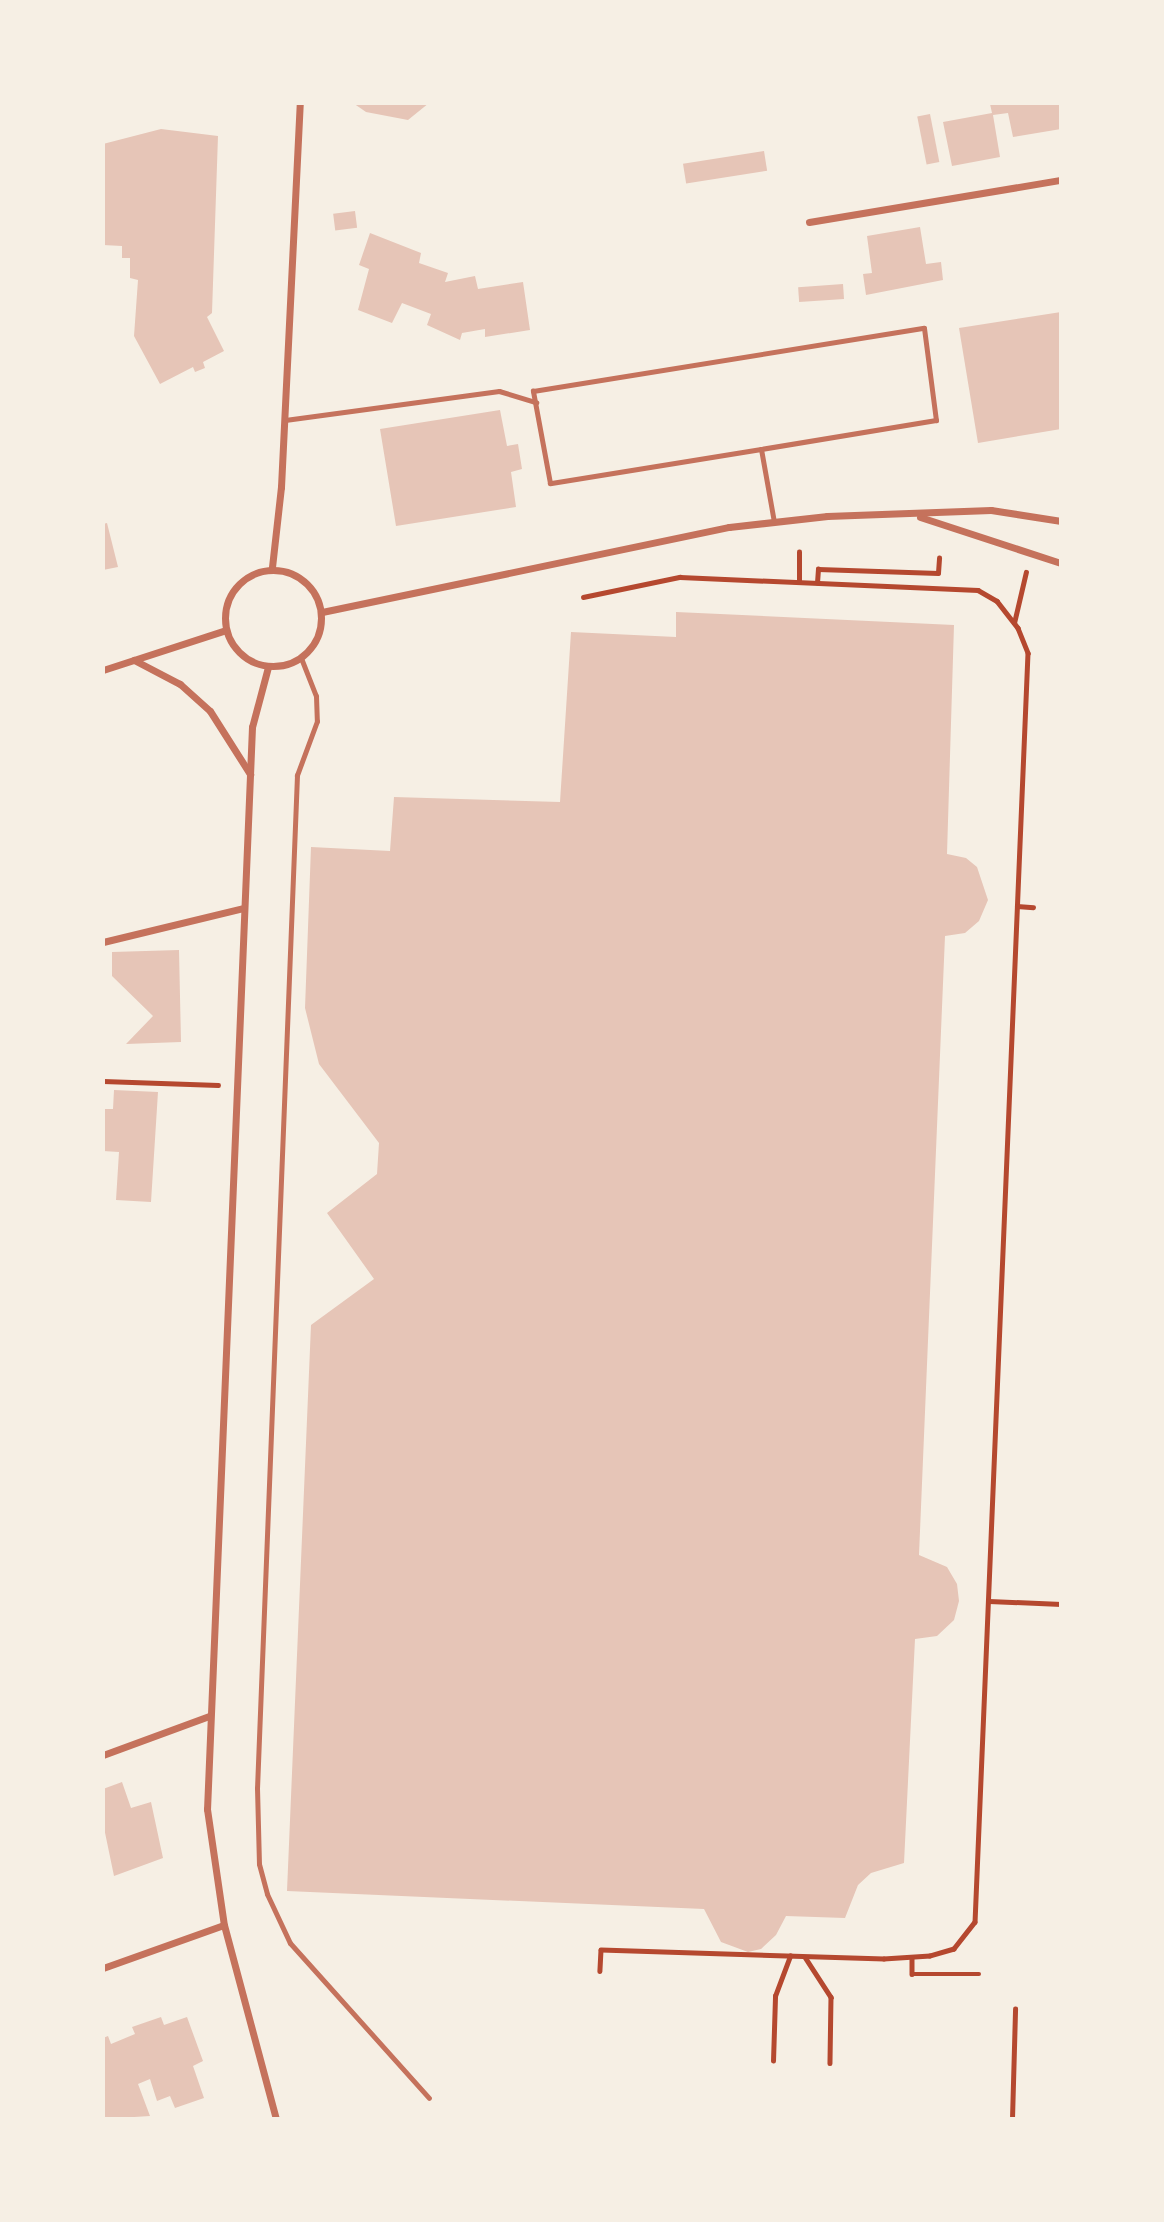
<!DOCTYPE html>
<html>
<head>
<meta charset="utf-8">
<style>
	body { margin:0 }
	#map { position:relative; width:1164px; height:2222px; overflow:hidden; background:#f6efe4; font-family:Manrope,sans-serif }
	div>[style] { position:absolute }
	.building>* { inset:0; background:#e6c5b7; transform-origin:0 0 }
	.path>* { height:4.5px; margin:-2.25px; padding:0 2.25px; transform-origin:2.25px; border-radius:2.25px; background:#b5482f }
	.service>* { height:5px; margin:-2.5px; padding:0 2.5px; transform-origin:2.5px; border-radius:2.5px; background:#c5725c }
	.minor>* { height:7px; margin:-3.5px; padding:0 3.5px; transform-origin:3.5px; border-radius:3.5px; background:#c5725c }
	.minor>.ring { margin:-3.5px; padding:0; box-sizing:content-box; background:none; border:7px solid #c5725c; border-radius:50% }
	span { translate:-50% -50%; white-space:nowrap; text-align:center; line-height:1.15; -webkit-text-stroke:5px #f6efe4; paint-order:stroke }
	.frame { position:absolute; inset:0; border:105px solid #f6efe4; pointer-events:none }
</style>
</head>
<body>
<div id="map">
	<div class="building">
		<i style="clip-path:polygon(353px 103px,429px 103px,408px 120px,366px 112px)"></i>
		<i style="clip-path:polygon(994px 103px,1061px 103px,1061px 129px,1013px 137px,1008px 113px,993px 115px,1000px 157px,952px 166px,943px 122px,992px 113px,990px 104px)"></i>
		<i style="left:930px;top:114px;width:49px;height:13px;rotate:79deg"></i>
		<i style="clip-path:polygon(161px 129px,218px 136px,212px 313px,207px 317px,224px 351px,203px 362px,205px 368px,195px 372px,193px 367px,160px 384px,134px 336px,138px 280px,130px 278px,130px 258px,122px 258px,122px 246px,103px 245px,103px 144px)"></i>
		<i style="left:764px;top:151px;width:20px;height:82px;rotate:81deg"></i>
		<i style="left:355px;top:211px;width:17px;height:22px;rotate:83deg"></i>
		<i style="clip-path:polygon(920px 227px,926px 264px,941px 262px,943px 280px,866px 295px,863px 274px,872px 273px,867px 236px)"></i>
		<i style="clip-path:polygon(370px 233px,421px 253px,419px 263px,448px 273px,445px 282px,475px 276px,478px 289px,523px 282px,530px 330px,485px 337px,485px 329px,462px 333px,460px 340px,427px 325px,431px 314px,402px 303px,392px 323px,358px 310px,369px 269px,359px 265px)"></i>
		<i style="left:843px;top:284px;width:15px;height:45px;rotate:86deg"></i>
		<i style="clip-path:polygon(1061px 312px,1061px 429px,978px 443px,959px 328px)"></i>
		<i style="clip-path:polygon(500px 410px,507px 446px,518px 444px,522px 469px,511px 472px,516px 507px,396px 526px,380px 429px)"></i>
		<i style="clip-path:polygon(107px 523px,118px 567px,103px 570px,103px 524px)"></i>
		<i style="clip-path:polygon(676px 612px,954px 625px,947px 854px,966px 858px,977px 867px,988px 900px,979px 921px,965px 933px,945px 936px,919px 1555px,947px 1567px,957px 1584px,959px 1601px,954px 1620px,937px 1636px,915px 1639px,904px 1863px,871px 1873px,858px 1885px,845px 1918px,786px 1916px,776px 1935px,761px 1949px,748px 1952px,721px 1942px,704px 1909px,287px 1891px,311px 1325px,374px 1279px,327px 1213px,377px 1174px,379px 1143px,319px 1064px,305px 1008px,311px 847px,390px 851px,394px 797px,560px 802px,571px 632px,676px 637px)"></i>
		<i style="clip-path:polygon(179px 950px,181px 1042px,126px 1044px,153px 1016px,112px 976px,112px 952px)"></i>
		<i style="clip-path:polygon(114px 1090px,158px 1092px,151px 1202px,116px 1200px,119px 1152px,103px 1151px,103px 1109px,113px 1109px)"></i>
		<i style="clip-path:polygon(122px 1782px,131px 1808px,151px 1802px,163px 1858px,114px 1876px,103px 1823px,103px 1789px)"></i>
		<i style="clip-path:polygon(161px 2017px,164px 2025px,187px 2017px,203px 2061px,193px 2066px,204px 2098px,175px 2108px,170px 2096px,157px 2101px,150px 2079px,138px 2084px,150px 2116px,103px 2119px,103px 2038px,108px 2036px,111px 2044px,135px 2034px,132px 2027px)"></i>
	</div>
	<div class="path">
		<i style="left:799px;top:582px;width:30px;rotate:-90deg"></i>
		<i style="left:817px;top:583px;width:14px;rotate:-86deg"></i>
		<i style="left:818px;top:569px;width:120px;rotate:1.9deg"></i>
		<i style="left:938px;top:573px;width:15px;rotate:-86deg"></i>
		<i style="left:583px;top:597px;width:99px;rotate:-11.7deg"></i>
		<i style="left:680px;top:577px;width:298px;rotate:2.5deg"></i>
		<i style="left:978px;top:590px;width:22px;rotate:30deg"></i>
		<i style="left:997px;top:601px;width:34px;rotate:52deg"></i>
		<i style="left:1018px;top:628px;width:27px;rotate:68deg"></i>
		<i style="left:1028px;top:653px;width:1270px;rotate:92.39deg"></i>
		<i style="left:975px;top:1922px;width:34px;rotate:128deg"></i>
		<i style="left:954px;top:1949px;width:25px;rotate:164deg"></i>
		<i style="left:930px;top:1956px;width:46px;rotate:176.3deg"></i>
		<i style="left:884px;top:1959px;width:283px;rotate:-178.2deg"></i>
		<i style="left:601px;top:1950px;width:21px;rotate:93deg"></i>
		<i style="left:1014px;top:623px;width:52px;rotate:-76.8deg"></i>
		<i style="left:1017px;top:906px;width:16px;rotate:4deg"></i>
		<i style="left:103px;top:1081px;width:115px;rotate:2deg"></i>
		<i style="left:989px;top:1601px;width:72px;rotate:2.4deg"></i>
		<i style="left:805px;top:1957px;width:48px;rotate:57deg"></i>
		<i style="left:831px;top:1997px;width:66px;rotate:90.9deg"></i>
		<i style="left:912px;top:1958px;width:16px;rotate:90deg"></i>
		<i style="left:912px;top:1974px;width:67px"></i>
		<i style="left:773px;top:2061px;width:65px;rotate:-88.2deg"></i>
		<i style="left:775px;top:1996px;width:43px;rotate:-69.4deg"></i>
		<i style="left:1012px;top:2119px;width:110px;rotate:-88.4deg"></i>
	</div>
	<div class="service">
		<i style="left:285px;top:420px;width:216px;rotate:-7.7deg"></i>
		<i style="left:499px;top:391px;width:39px;rotate:17deg"></i>
		<i style="left:761px;top:449px;width:214px;rotate:170.8deg"></i>
		<i style="left:550px;top:483px;width:94px;rotate:-100.5deg"></i>
		<i style="left:533px;top:391px;width:396px;rotate:-9.2deg"></i>
		<i style="left:924px;top:328px;width:93px;rotate:82.6deg"></i>
		<i style="left:936px;top:420px;width:177px;rotate:170.6deg"></i>
		<i style="left:761px;top:449px;width:74px;rotate:79.9deg"></i>
		<i style="left:301px;top:658px;width:41px;rotate:68.5deg"></i>
		<i style="left:316px;top:696px;width:25px;rotate:88deg"></i>
		<i style="left:317px;top:721px;width:58px;rotate:110.3deg"></i>
		<i style="left:297px;top:775px;width:1014px;rotate:92.26deg"></i>
		<i style="left:257px;top:1788px;width:76px;rotate:88.5deg"></i>
		<i style="left:259px;top:1864px;width:31px;rotate:75deg"></i>
		<i style="left:267px;top:1894px;width:54px;rotate:64.9deg"></i>
		<i style="left:290px;top:1943px;width:208px;rotate:48.1deg"></i>
	</div>
	<div class="minor">
		<i style="left:809px;top:222px;width:255px;rotate:-9.5deg"></i>
		<i style="left:920px;top:517px;width:148px;rotate:18.1deg"></i>
		<i style="left:272px;top:567px;width:81px;rotate:-83.6deg"></i>
		<i style="left:281px;top:487px;width:384px;rotate:-87.2deg"></i>
		<i class="ring" style="left:225px;top:570px;width:89px;height:89px"></i>
		<i style="left:322px;top:612px;width:416px;rotate:-11.8deg"></i>
		<i style="left:729px;top:527px;width:99px;rotate:-6.4deg"></i>
		<i style="left:827px;top:516px;width:164px;rotate:-2.1deg"></i>
		<i style="left:991px;top:510px;width:71px;rotate:8.9deg"></i>
		<i style="left:134px;top:660px;width:52px;rotate:27.6deg"></i>
		<i style="left:180px;top:684px;width:40px;rotate:42deg"></i>
		<i style="left:210px;top:711px;width:75px;rotate:57.6deg"></i>
		<i style="left:268px;top:667px;width:62px;rotate:104.9deg"></i>
		<i style="left:252px;top:727px;width:1083px;rotate:92.38deg"></i>
		<i style="left:207px;top:1809px;width:117px;rotate:81.7deg"></i>
		<i style="left:224px;top:1925px;width:201px;rotate:75deg"></i>
		<i style="left:103px;top:670px;width:129px;rotate:-18deg"></i>
		<i style="left:103px;top:942px;width:145px;rotate:-13.6deg"></i>
		<i style="left:103px;top:1755px;width:113px;rotate:-20.2deg"></i>
		<i style="left:103px;top:1968px;width:128px;rotate:-19.6deg"></i>
	</div>
	<div class="frame"></div>
</div>
</body>
</html>
